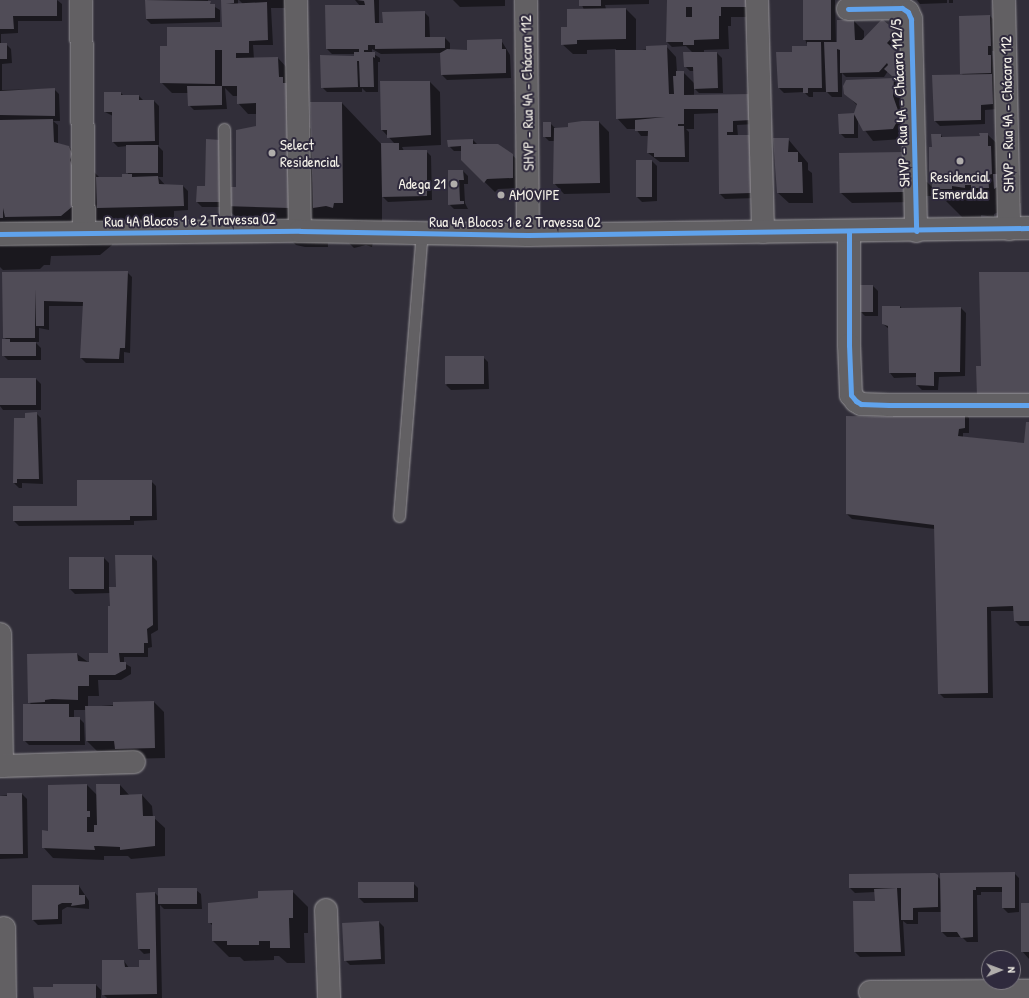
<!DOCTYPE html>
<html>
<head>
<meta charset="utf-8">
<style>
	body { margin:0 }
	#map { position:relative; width:1029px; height:998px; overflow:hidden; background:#312e39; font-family:"Patrick Hand",sans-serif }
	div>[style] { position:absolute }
	.shadow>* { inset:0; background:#0007; transform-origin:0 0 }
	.building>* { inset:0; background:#504c57; transform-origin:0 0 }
	.roads { filter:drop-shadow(0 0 1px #9a989b) drop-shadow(0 0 1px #9a989b) }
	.service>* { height:11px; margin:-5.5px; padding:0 5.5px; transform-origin:5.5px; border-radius:5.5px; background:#626063 }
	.minor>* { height:22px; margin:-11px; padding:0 11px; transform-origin:11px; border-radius:11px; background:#626063 }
	.tertiary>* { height:22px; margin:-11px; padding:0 11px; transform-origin:11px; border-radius:11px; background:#626063 }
	.cycleway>* { height:5px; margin:-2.5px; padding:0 2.5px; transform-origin:2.5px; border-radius:2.5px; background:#60a3ed }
	.dots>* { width:11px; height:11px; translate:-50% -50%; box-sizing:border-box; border:2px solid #2f2a3d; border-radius:50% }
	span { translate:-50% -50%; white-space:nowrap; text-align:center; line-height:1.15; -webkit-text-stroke:4px #2f2a3d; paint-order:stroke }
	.street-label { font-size:15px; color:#f4f1e8 }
	.poi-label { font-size:15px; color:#f4f1e8 }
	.left { translate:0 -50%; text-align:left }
	.right { translate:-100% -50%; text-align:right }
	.north { position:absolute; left:981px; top:950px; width:40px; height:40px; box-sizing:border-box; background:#2f2a3d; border:1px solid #7e7a81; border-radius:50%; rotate:89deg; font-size:11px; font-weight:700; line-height:16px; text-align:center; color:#f4f1e8 }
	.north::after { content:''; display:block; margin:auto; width:14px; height:18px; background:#b0adab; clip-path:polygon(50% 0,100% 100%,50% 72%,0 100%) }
</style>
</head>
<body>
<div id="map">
	<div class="shadow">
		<i style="clip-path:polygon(0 0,57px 0,62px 4px,62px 21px,18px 21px,18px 33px,1px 34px,1px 44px,6px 44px,11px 49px,12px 63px,2px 64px,2px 90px,54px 89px,59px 94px,60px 121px,53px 121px,58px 125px,58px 144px,68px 146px,100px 178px,123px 178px,129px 175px,127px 172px,127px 146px,118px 147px,113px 142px,113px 116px,105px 112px,121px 93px,124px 96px,139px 96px,144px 101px,154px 101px,159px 106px,159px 145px,157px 145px,163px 151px,163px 177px,158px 177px,166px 186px,183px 186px,188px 191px,188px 210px,174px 211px,174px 222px,112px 222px,112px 245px,100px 255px,51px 256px,50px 265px,44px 265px,40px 269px,3px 270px,0 267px)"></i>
		<i style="clip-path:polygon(146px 0,208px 0,208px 3px,220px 10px,220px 22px,151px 24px,146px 19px)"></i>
		<i style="clip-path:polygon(222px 0,238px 0,238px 5px,243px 4px,239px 0,294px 0,290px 8px,271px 8px,273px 45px,253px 45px,254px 59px,278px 58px,288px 69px,296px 113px,312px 130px,342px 103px,381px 144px,395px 144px,382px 130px,430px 82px,440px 92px,441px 145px,402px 147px,404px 151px,426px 151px,431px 156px,432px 200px,388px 202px,382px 196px,382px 242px,373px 242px,372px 247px,366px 245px,354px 248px,327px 221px,328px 247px,305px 247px,296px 245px,267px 216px,235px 216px,225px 207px,202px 207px,197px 202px,225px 188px,237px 188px,257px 127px,257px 114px,248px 114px,238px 103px,238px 96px,233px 96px,225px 88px,227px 109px,194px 110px,189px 105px,188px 93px,172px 93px,161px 82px,168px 47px,222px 28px)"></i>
		<i style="clip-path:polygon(379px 0,379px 24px,424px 12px,429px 17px,430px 38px,445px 38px,450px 43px,450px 51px,468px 51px,501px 40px,510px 55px,511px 78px,447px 80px,442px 75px,441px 53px,381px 54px,372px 49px,372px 53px,380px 58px,380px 62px,378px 62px,378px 92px,366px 92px,362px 88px,362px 92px,327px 92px,322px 87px,355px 57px,355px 54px,332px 54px,327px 49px,360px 6px,355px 0)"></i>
		<i style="clip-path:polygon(453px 0,505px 0,505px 6px,460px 7px)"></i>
		<i style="clip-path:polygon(580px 0,649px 0,649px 4px,605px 5px,606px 9px,626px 9px,636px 19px,636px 51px,666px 46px,676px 57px,677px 72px,683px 72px,694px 83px,694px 71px,690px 71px,685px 66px,693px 53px,686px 46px,672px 47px,667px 42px,667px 0,754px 0,759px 17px,731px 17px,731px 26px,728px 26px,729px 49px,704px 50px,704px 53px,717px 53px,722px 58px,723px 93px,699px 93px,694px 88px,694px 96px,751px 95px,756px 124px,737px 125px,738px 136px,756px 198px,725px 199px,720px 194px,719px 113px,694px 114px,694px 129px,686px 129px,689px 132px,689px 162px,660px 162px,648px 153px,649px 136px,641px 136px,636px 129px,627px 129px,617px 118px,616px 49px,587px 50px,587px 54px,573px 54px,562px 44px,568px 28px,584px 10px)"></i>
		<i style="clip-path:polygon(804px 0,835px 0,836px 43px,854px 21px,864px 31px,864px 39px,892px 23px,900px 31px,897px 34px,901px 38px,891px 48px,903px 59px,899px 64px,908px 80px,895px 80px,904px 90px,903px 139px,873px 141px,858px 121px,858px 138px,845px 138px,840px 133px,853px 114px,855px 116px,857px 105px,845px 93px,847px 81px,896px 79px,888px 71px,884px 77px,846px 77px,842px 73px,842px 97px,832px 97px,827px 92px,813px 92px,813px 97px,809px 97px,804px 92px,784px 93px,779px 88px,793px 53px,808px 47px,805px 39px)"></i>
		<i style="clip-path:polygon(917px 0,947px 0,947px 3px,920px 4px)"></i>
		<i style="left:949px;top:0;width:4px;height:3px"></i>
		<i style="clip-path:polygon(990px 16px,995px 21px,995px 51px,992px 51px,997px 109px,985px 110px,985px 124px,940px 126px,935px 121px,964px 76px,961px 73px)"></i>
		<i style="clip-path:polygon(599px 122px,609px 132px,610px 193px,564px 194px,554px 183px,555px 141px,549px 141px,544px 136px,550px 123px,556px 129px,569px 128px)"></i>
		<i style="clip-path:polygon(987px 134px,1017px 163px,1017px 173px,1020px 176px,1021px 203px,994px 214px,994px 217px,981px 215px,981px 218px,963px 218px,932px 187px,932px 196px,914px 196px,914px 202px,852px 203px,841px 193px,903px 153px,913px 163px,914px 182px,927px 182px,933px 188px,933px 179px,930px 176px,933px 148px,941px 135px,943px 138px,981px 137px)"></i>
		<i style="clip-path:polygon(788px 139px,808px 163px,808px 170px,812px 173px,813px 203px,789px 203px,778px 193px)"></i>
		<i style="clip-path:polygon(473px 140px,478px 145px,512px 155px,523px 165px,523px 188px,498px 189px,495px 192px,462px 160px,463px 151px,454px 151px,449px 146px)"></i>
		<i style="clip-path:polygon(652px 161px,657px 166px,657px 201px,642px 202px,637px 197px)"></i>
		<i style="clip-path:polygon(449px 171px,463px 171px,468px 176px,468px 184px,464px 184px,465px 203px,468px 209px,454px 209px,449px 204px)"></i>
		<i style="clip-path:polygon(127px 272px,132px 277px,130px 353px,124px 352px,124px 363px,86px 363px,81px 358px,84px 306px,49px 306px,49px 330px,39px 328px,39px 342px,35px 342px,41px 348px,41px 360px,8px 360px,3px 355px,7px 340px,4px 337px,3px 273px)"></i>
		<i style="clip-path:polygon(873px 286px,878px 291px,878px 316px,865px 316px,860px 311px)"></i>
		<i style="clip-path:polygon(900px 306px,902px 309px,961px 308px,966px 313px,965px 376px,939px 377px,938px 390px,922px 390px,917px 385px,917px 377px,894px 378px,890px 373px,889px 329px,883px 324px)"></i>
		<i style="clip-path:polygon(483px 357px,488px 362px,489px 389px,451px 390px,446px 385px)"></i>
		<i style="clip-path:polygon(0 379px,36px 379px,41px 384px,41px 410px,3px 410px,0 406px)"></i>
		<i style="clip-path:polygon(36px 413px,41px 418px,43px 484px,22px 483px,22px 488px,19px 488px,14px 483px,15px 419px,26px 419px)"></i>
		<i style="clip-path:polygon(965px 413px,969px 418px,969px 433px,963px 433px,963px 437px,1025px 444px,1029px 423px,1029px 626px,1020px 626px,1015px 621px,1014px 611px,991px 611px,993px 698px,944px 698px,939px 693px,935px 529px,852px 519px,847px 514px,894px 418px)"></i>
		<i style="clip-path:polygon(151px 481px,156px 486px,157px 520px,134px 521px,134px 525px,19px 526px,14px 521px,78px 507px)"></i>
		<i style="clip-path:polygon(116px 556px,152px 556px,157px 561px,158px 630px,151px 634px,152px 647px,148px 648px,148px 657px,124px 657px,124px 663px,131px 667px,131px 674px,121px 680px,98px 680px,99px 696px,88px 696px,88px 707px,154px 702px,164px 712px,165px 758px,126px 759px,118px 751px,97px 751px,87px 741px,86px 710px,74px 710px,74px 718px,79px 718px,84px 723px,85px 745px,29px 745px,24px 740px,32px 705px,29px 702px,77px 654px,88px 662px,109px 654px,111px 593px,75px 594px,70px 589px,104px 558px,109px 563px,109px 588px,117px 588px)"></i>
		<i style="clip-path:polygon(87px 785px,99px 797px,120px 785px,130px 796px,142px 795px,152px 806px,153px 817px,165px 828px,165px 856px,131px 859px,128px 856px,104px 856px,104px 860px,53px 858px,43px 847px,49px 832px)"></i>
		<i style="clip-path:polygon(22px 794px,27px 799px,28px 858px,0 859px,0 796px)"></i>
		<i style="clip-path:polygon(1014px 873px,1019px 878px,1019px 912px,1008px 913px,1003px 908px,1003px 892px,981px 892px,981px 895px,977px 895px,978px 942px,967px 942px,962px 937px,947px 937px,942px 932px,942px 912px,918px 912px,918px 924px,907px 924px,903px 921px,905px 956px,860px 957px,855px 952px,876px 902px,875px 892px,855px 893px,850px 888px,937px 876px,941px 880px)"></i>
		<i style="clip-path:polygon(413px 883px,418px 888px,418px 902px,364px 903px,359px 898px)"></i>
		<i style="clip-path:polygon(33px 886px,79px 886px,89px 901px,89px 909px,67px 907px,62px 910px,62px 924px,38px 925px,33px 920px)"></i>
		<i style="clip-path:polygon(196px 890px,201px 894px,202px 909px,164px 909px,160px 905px,162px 998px,107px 998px,103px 994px,124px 961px,129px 968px,140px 968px,151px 961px,151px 953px,144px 954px,139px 949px,155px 893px,159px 897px)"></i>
		<i style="clip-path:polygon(292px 891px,308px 907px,308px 933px,304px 933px,305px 963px,287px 963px,279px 956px,274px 956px,274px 960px,244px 961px,240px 957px,229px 957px,213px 941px,213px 926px,209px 922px)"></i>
		<i style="clip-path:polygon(1029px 904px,1029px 959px,1022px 951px)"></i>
		<i style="clip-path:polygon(379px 922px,384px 927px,385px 964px,350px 965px,345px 960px)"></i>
		<i style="clip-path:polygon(96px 985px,101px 990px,101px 998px,36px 998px)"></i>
	</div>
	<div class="building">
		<i style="clip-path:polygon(0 0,57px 0,57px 16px,13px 16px,14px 29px,0 29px)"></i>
		<i style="clip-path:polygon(145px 0,211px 1px,210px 4px,215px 4px,215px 18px,146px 19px)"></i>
		<i style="clip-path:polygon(221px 0,234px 0,234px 3px,226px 4px,267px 2px,268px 40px,249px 41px,249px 53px,236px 53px,236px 58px,278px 57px,279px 77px,283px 77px,283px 83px,289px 83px,289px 208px,223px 206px,223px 187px,236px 187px,236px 130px,256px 126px,256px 103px,237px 104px,237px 86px,222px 86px,222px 105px,188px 106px,187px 86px,222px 86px,222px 50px,215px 50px,215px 84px,160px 83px,160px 46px,167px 46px,167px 27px,222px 27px)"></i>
		<i style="clip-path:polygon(357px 0,374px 0,375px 23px,383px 23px,382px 12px,425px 11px,425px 37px,445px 37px,445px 48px,375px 49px,375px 45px,368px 45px,368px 50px,364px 50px,364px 52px,375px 52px,375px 58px,373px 57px,374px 87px,360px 87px,359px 61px,357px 61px,358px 87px,321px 88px,320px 55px,354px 56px,354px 52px,359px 52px,359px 49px,326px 49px,325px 5px,365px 5px,364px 1px)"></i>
		<i style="left:579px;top:0;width:22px;height:6px"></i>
		<i style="clip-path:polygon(evenodd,667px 0,749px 0,749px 7px,721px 7px,721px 16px,719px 16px,719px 39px,694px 40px,694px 45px,683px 45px,683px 42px,666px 42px,667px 0,686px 7px,692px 7px,692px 17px,686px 17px,686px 7px)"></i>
		<i style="left:803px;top:0;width:28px;height:40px"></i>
		<i style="clip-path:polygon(626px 8px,626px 39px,577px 40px,577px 44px,561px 45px,561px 27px,567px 27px,567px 9px)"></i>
		<i style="clip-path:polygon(990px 15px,991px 46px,988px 46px,988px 55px,991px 55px,991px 73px,960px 74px,959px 16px)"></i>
		<i style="clip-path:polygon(882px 19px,889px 25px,892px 22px,896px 26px,893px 29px,897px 32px,887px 43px,899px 54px,894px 59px,904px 67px,904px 76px,892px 76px,884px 69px,888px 65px,887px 63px,879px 72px,840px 73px,840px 50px,837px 49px,838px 92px,826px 92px,824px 42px,837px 42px,837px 20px,854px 20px,855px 40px,862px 40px)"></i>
		<i style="clip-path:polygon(502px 39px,502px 49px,506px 49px,506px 73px,441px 75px,440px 53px,447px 49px,467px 50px,467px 40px)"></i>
		<i style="clip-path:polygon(807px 42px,821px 42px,822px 88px,808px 88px,808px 93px,803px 93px,803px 88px,778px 88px,776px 52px,792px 52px,792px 46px,807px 46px)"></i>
		<i style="left:0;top:43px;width:7px;height:16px"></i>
		<i style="clip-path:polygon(667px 45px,669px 94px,674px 94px,673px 76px,676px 76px,676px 71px,684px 71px,684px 95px,751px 94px,751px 120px,733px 121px,733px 132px,727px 132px,727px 135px,751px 135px,751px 193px,719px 194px,718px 109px,684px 109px,684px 124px,678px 124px,678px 126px,684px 126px,685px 157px,654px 157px,654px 153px,647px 153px,648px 131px,635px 131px,635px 120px,665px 117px,616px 119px,615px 50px,646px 50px,646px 46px)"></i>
		<i style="clip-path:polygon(683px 52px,717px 52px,718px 88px,694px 89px,693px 67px,684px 67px)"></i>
		<i style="clip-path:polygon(992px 74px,993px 104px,981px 105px,981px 120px,934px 121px,932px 75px)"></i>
		<i style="clip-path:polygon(894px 78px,893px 96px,900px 116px,893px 129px,863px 131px,854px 114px,854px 134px,839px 134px,838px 114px,854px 113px,857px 104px,844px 94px,843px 86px,846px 80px)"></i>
		<i style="clip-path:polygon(380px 81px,430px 81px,431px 135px,387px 138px,387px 130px,381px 130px)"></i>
		<i style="clip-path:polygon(55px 88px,55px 116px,0 115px,0 91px)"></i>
		<i style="clip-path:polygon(104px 92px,121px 92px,121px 95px,139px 95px,139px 100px,154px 100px,155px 141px,112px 142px,112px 112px,104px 112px)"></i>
		<i style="clip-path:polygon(310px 102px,342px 102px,343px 203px,334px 203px,333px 208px,326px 206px,313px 208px)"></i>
		<i style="clip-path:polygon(53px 119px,54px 142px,69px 146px,72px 154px,70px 160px,73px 168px,73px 206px,61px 216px,5px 217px,3px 208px,3px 218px,0 218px,0 120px)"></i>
		<i style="clip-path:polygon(582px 121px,599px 121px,600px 183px,553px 184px,554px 128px,568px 127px,568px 123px)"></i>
		<i style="left:543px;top:122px;width:8px;height:15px"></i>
		<i style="clip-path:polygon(979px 133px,988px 133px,988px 146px,991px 146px,992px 174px,988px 175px,989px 188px,971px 188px,971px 185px,965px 185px,965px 188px,952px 186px,952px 189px,932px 189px,932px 176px,929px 176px,929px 147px,932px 147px,931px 134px,941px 134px,941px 137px,980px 136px)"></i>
		<i style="clip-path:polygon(773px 138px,789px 138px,788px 152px,798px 152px,798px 162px,802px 162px,803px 193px,777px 193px)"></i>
		<i style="clip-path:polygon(206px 139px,221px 140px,220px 202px,196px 202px,197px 186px,205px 186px)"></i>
		<i style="clip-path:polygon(473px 139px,473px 144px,498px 144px,513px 154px,513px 178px,487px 179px,484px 183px,461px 160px,461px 146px,448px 147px,447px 140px)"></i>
		<i style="clip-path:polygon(381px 143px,399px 143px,399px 150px,427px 150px,427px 196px,382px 197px)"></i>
		<i style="left:126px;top:145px;width:32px;height:28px"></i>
		<i style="left:903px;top:152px;width:40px;height:64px;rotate:89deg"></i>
		<i style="left:636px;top:160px;width:16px;height:37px"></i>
		<i style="clip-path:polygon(448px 170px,463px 170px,464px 180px,459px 180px,460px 201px,464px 201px,464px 204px,448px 205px)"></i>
		<i style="clip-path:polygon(122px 174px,132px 174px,132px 177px,158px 176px,159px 184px,183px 185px,184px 206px,97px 208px,96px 177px,122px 177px)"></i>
		<i style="clip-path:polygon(993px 174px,1001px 174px,999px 186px,994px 189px)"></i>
		<i style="clip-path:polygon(128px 271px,125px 348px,120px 348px,119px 359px,80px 358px,83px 302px,44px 301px,44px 326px,36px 326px,35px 289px,35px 338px,3px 338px,2px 272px)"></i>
		<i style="clip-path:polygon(979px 272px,1029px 272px,1029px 396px,977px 397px,976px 366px,981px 366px)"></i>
		<i style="left:859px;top:285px;width:14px;height:27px"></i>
		<i style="clip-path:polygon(882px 306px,900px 306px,900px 308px,961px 307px,960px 372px,934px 372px,934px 386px,916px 385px,916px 373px,889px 373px,888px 326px,882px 324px)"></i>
		<i style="clip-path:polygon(2px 339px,10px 339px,10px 342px,36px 342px,36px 356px,2px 356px)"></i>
		<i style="left:484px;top:356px;width:28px;height:39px;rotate:90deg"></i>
		<i style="left:0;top:378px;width:36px;height:27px"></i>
		<i style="clip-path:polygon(37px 412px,39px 479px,17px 479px,17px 483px,13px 483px,14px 418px,25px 418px,25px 413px)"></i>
		<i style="clip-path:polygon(965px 412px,965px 428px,959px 429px,958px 436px,1024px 443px,1026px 422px,1029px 422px,1029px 621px,1014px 621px,1013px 606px,987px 607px,988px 693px,938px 694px,934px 525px,846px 514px,846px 416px,893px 417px,893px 414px)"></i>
		<i style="clip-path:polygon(77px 480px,152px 480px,152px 516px,130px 516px,130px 520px,13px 521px,13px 506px,77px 506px)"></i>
		<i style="clip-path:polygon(115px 555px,152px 555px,153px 625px,147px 629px,148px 643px,144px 643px,144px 653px,119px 653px,120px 662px,126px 662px,126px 669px,115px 675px,89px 675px,89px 686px,78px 686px,78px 700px,52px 699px,45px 700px,45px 702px,28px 703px,27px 654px,77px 653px,78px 661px,89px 662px,89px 653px,108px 653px,108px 606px,110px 606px,109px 587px,116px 587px)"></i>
		<i style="left:69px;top:557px;width:35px;height:32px"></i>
		<i style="clip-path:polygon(154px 701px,155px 748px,115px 749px,114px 741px,86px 741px,85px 706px,113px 706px,113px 702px)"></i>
		<i style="clip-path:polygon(23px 704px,69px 704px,69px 717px,80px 717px,80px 741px,23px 741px)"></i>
		<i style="clip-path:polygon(87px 784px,87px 811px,90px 811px,90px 817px,87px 817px,87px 832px,94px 832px,94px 825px,97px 825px,96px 784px,120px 784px,120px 795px,142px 794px,143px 816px,155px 816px,155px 846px,120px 850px,120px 847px,98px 846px,94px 846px,95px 850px,42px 848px,42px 830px,48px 831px,48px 785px)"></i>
		<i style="clip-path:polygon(7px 793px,22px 793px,23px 854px,0 854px,0 796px,7px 796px)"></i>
		<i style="clip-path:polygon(1015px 872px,1015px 908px,1002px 908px,1002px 887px,976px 887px,976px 890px,973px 890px,973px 937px,961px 938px,957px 932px,941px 932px,940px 873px)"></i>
		<i style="clip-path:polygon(935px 873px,938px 875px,938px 907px,913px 908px,913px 920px,901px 920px,901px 888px,849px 888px,849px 874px)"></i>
		<i style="left:414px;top:882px;width:16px;height:56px;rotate:90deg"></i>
		<i style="clip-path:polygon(32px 885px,79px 885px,79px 895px,85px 895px,85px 904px,71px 906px,72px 903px,62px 903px,58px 905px,58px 919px,32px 920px)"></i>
		<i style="left:197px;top:888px;width:16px;height:39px;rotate:90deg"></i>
		<i style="clip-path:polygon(897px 888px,901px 952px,854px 952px,853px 901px,875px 901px,874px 889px)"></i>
		<i style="clip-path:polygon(293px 890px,293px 918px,289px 918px,290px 948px,270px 948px,270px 941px,259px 941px,259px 945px,227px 945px,227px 941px,212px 941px,212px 923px,208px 923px,208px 903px,258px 898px,258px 891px)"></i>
		<i style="clip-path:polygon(155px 892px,157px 994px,102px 995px,102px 960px,124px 960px,125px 967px,139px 967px,139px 960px,150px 960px,150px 949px,138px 949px,136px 893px)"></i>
		<i style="left:1021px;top:903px;width:8px;height:49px"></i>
		<i style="left:379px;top:921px;width:38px;height:37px;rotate:87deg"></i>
		<i style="clip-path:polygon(53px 984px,96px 984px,96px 998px,34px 998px,33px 987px,53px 987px)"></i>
	</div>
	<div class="roads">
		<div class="service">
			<i style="left:224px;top:129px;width:103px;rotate:89.4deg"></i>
			<i style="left:399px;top:516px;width:284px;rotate:-85.4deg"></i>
		</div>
		<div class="minor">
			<i style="left:81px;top:0;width:233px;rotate:89.3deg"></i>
			<i style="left:296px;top:0;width:231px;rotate:89deg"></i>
			<i style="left:526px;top:0;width:235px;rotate:89.5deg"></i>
			<i style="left:757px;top:0;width:232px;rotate:88.5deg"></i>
			<i style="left:1004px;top:0;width:229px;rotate:88.7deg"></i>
			<i style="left:848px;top:9px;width:54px;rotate:-1.1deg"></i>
			<i style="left:902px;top:8px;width:7px;rotate:34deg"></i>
			<i style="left:908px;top:12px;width:8px;rotate:67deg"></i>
			<i style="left:911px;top:19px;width:212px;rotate:88.6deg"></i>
			<i style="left:849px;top:232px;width:113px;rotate:90deg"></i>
			<i style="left:849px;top:345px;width:50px;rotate:87.7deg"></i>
			<i style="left:851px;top:395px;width:8px;rotate:50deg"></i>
			<i style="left:856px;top:401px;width:6px;rotate:31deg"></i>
			<i style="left:861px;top:404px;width:28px;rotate:2deg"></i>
			<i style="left:889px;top:405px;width:140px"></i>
			<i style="left:0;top:634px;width:132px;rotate:89.1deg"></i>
			<i style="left:0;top:766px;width:134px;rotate:-1.7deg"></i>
			<i style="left:326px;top:910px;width:88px;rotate:88deg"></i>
			<i style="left:4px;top:928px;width:70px;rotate:89.2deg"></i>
			<i style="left:870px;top:992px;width:159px;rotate:-0.4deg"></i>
		</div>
		<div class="tertiary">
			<i style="left:0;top:234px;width:300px;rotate:-0.6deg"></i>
			<i style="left:300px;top:231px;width:228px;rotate:1deg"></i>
			<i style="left:528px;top:235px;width:501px;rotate:-0.8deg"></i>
		</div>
	</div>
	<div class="cycleway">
		<i style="left:848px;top:9px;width:54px;rotate:-1.1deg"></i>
		<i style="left:902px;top:8px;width:7px;rotate:34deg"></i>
		<i style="left:908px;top:12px;width:8px;rotate:67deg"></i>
		<i style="left:911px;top:19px;width:212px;rotate:88.6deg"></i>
		<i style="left:849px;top:232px;width:113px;rotate:90deg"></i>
		<i style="left:849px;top:345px;width:50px;rotate:87.7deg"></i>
		<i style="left:851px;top:395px;width:8px;rotate:50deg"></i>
		<i style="left:856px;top:401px;width:6px;rotate:31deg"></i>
		<i style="left:861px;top:404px;width:28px;rotate:2deg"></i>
		<i style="left:889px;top:405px;width:140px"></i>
		<i style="left:0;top:234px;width:300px;rotate:-0.6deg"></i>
		<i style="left:300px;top:231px;width:228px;rotate:1deg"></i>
		<i style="left:528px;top:235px;width:501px;rotate:-0.8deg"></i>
	</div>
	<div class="dots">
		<i style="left:272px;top:153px;background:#b0adab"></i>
		<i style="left:960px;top:161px;background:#b0adab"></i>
		<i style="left:454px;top:184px;background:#b0adab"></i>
		<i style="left:501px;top:195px;background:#b0adab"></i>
	</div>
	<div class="street-label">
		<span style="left:527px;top:93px;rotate:-91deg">SHVP - Rua 4A - Chácara 112</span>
		<span style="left:900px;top:103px;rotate:-93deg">SHVP - Rua 4A - Chácara 112/5</span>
		<span style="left:1007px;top:114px;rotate:-91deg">SHVP - Rua 4A - Chácara 112</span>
		<span style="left:190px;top:220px;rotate:-1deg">Rua 4A Blocos 1 e 2 Travessa 02</span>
		<span style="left:515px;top:222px">Rua 4A Blocos 1 e 2 Travessa 02</span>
	</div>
	<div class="poi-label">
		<span class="left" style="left:280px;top:153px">Select<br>Residencial</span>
		<span style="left:960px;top:185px">Residencial<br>Esmeralda</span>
		<span class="right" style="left:446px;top:184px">Adega 21</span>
		<span class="left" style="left:509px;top:195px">AMOVIPE</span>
	</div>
	<div class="north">N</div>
</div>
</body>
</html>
